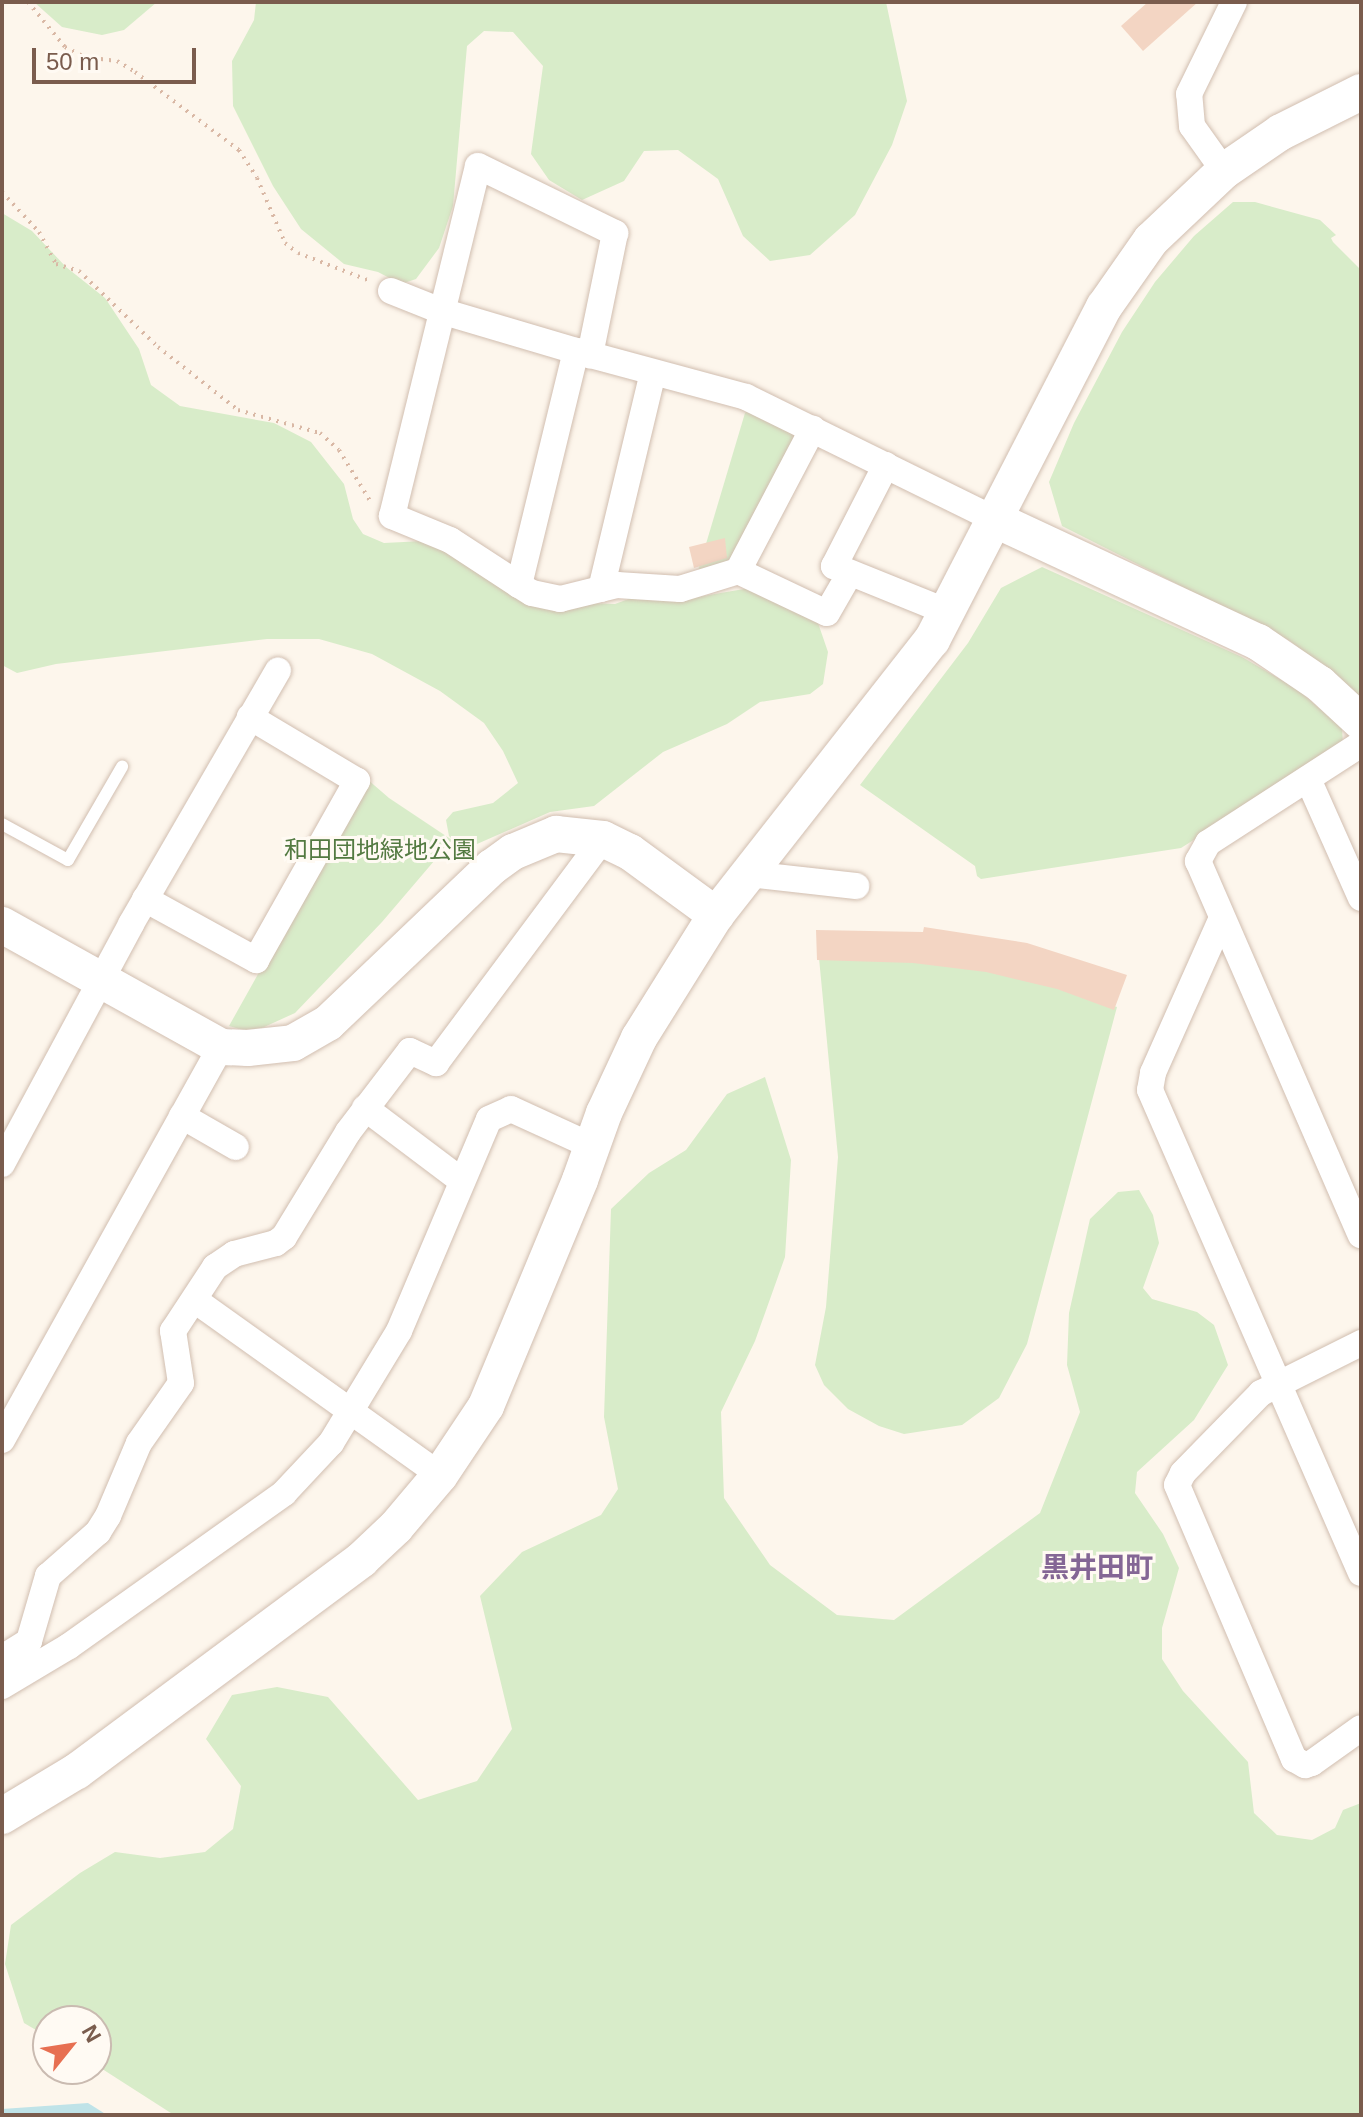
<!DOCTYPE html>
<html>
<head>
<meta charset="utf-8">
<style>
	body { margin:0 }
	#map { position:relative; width:1363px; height:2117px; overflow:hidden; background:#fdf6ec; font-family:Helvetica,"Noto Sans JP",sans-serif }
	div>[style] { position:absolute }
	.green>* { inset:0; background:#d8ecc9 }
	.water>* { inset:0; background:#bfe3e8 }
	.building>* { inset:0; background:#f3d5c3 }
	.path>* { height:4px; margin-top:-2px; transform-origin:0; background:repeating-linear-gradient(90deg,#d9b8a5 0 2px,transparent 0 8px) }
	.roads { filter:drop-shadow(0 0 2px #d1beb0) drop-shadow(0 0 2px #d1beb0) }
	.lane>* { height:12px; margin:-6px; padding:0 6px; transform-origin:6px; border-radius:6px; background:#fff }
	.street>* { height:26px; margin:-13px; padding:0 13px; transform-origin:13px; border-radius:13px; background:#fff }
	.secondary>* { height:36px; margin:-18px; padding:0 18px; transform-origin:18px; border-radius:18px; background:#fff }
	span { translate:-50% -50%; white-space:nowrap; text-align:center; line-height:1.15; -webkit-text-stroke:6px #fffaf3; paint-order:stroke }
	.park-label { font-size:24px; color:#537a41 }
	.quarter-label { font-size:28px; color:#846695; font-weight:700 }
	.frame { position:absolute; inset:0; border:4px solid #7a5c4d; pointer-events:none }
	.north { position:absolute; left:32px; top:2005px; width:80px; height:80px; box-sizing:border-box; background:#fffaf3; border:2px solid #cabbb1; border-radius:50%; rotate:60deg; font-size:22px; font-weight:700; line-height:32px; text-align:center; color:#7a5c4d }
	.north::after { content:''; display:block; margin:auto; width:28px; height:36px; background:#e76f51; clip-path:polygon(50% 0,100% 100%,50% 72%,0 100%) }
	.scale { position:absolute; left:32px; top:48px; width:164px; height:36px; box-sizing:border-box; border:4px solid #7a5c4d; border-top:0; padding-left:10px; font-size:24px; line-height:28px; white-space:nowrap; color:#7a5c4d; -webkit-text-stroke:6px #fffaf3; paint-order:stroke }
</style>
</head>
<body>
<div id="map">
	<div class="green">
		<i style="clip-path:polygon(34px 2px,157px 2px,124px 30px,102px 35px,62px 27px)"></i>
		<i style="clip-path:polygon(256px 2px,886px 2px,907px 101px,892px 145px,855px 215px,810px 255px,770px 261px,743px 236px,718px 179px,678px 150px,644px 151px,624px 181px,582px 200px,549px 180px,531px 154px,543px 66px,513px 32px,484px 31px,467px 46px,453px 206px,439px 248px,416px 279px,401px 284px,378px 272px,344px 264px,301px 229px,273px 186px,233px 106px,232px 61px,254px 20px)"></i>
		<i style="clip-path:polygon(1233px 202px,1255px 202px,1320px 220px,1336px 235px,1331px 238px,1333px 242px,1361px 270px,1361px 700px,1290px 641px,1062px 526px,1049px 482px,1074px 423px,1122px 332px,1155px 282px,1194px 236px)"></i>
		<i style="clip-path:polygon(2px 213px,32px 231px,66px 267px,105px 298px,139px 349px,151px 385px,180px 406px,274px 423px,311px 442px,344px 484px,353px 519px,363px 534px,384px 543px,423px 541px,589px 603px,615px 604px,634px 597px,697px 597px,750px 588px,817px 620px,828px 652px,823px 684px,810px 694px,760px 702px,727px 724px,663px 752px,594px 806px,550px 812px,477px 844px,461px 847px,449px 836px,446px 820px,453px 812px,493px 803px,518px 783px,503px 751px,484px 723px,440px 691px,372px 654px,319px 639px,267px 639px,56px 664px,17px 673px,2px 665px)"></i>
		<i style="clip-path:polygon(749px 409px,792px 430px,795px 437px,732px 565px,697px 574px,745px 413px)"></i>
		<i style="clip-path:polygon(1042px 567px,1242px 657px,1297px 689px,1342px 728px,1343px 745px,1181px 848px,981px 879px,977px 876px,975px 866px,860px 785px,968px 643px,1001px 588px)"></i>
		<i style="clip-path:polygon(367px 779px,389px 798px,452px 840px,382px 922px,295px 1013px,262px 1028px,243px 1030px,229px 1026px)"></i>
		<i style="clip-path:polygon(819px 958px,872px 958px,1005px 972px,1117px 1007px,1027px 1344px,999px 1398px,962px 1425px,904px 1434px,879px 1426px,848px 1409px,824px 1385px,815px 1365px,826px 1307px,838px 1157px)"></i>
		<i style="clip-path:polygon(765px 1077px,791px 1160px,785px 1257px,755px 1341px,721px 1412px,724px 1498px,770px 1565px,837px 1615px,894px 1620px,1040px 1513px,1080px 1412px,1067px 1365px,1069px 1313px,1090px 1219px,1118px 1192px,1139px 1190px,1153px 1215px,1159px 1243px,1143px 1288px,1152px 1299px,1197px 1312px,1214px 1325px,1228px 1365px,1194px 1420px,1137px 1472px,1135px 1493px,1163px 1534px,1179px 1568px,1162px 1628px,1162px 1659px,1183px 1691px,1248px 1762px,1254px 1813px,1277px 1835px,1312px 1840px,1335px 1828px,1343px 1810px,1361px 1803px,1361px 2115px,174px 2115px,96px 2065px,96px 2021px,48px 2021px,48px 2037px,24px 2023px,5px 1964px,11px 1925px,80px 1873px,115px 1852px,160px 1858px,205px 1852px,233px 1829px,241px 1786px,206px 1739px,232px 1695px,277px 1687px,328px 1697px,418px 1800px,477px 1781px,512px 1729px,480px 1596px,522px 1552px,601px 1515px,618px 1489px,604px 1417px,611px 1209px,649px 1173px,686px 1150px,727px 1094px)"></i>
	</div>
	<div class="water">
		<i style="clip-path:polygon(88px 2103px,107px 2115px,2px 2115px,2px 2109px)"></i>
	</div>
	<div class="building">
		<i style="clip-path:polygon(1148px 2px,1198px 2px,1143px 51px,1121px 26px)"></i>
		<i style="clip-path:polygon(725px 538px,727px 558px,694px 568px,689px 547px)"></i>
		<i style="clip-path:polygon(924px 927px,1027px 943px,1127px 975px,1114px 1010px,1057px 989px,986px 972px,913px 963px,817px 960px,816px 930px,923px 932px)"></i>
	</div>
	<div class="path">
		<i style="left:28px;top:2px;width:58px;rotate:50.6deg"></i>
		<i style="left:65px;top:47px;width:22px;rotate:27deg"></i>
		<i style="left:85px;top:57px;width:32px;rotate:7deg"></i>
		<i style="left:117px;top:61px;width:21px;rotate:31deg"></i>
		<i style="left:135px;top:72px;width:130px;rotate:36.9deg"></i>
		<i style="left:239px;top:150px;width:33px;rotate:57deg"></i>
		<i style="left:257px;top:178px;width:71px;rotate:66.7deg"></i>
		<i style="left:285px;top:243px;width:16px;rotate:38deg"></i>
		<i style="left:298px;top:253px;width:77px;rotate:21.3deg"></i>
		<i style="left:2px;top:192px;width:54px;rotate:47.2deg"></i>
		<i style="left:39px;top:232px;width:36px;rotate:62deg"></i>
		<i style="left:56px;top:264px;width:24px;rotate:17deg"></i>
		<i style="left:79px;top:271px;width:110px;rotate:43.9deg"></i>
		<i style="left:158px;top:347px;width:102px;rotate:38.2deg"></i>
		<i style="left:238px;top:410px;width:85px;rotate:15.7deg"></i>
		<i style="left:320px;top:433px;width:25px;rotate:42deg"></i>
		<i style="left:339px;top:450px;width:63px;rotate:58.6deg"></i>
	</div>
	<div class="roads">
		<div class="lane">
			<i style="left:2px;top:824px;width:75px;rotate:28.6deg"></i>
			<i style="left:68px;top:860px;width:108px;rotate:-59.9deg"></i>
		</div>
		<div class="street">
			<i style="left:1224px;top:171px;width:55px;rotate:-125.4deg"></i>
			<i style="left:1192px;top:126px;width:32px;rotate:-95deg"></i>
			<i style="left:1189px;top:94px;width:102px;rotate:-63.9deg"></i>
			<i style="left:391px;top:291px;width:54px;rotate:21.8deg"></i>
			<i style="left:441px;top:311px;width:141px;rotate:16.5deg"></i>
			<i style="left:576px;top:351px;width:176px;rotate:15.1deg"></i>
			<i style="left:746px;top:397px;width:279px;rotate:26.2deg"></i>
			<i style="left:576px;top:351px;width:241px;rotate:103.7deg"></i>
			<i style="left:519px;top:585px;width:15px;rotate:32deg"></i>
			<i style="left:532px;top:593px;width:29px;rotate:12deg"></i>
			<i style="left:560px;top:599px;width:59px;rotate:-13.8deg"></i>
			<i style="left:617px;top:585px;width:63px;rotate:3.6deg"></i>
			<i style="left:680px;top:589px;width:61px;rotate:-17.2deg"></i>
			<i style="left:738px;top:571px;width:98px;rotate:25.3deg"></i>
			<i style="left:827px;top:613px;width:46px;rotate:-60.1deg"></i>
			<i style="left:886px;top:465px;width:114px;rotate:117.2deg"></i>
			<i style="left:834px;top:566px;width:123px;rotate:22deg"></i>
			<i style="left:738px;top:571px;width:161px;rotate:-62.3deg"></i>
			<i style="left:519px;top:585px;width:82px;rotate:-146.9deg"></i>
			<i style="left:450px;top:540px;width:63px;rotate:-157.5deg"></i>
			<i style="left:392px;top:516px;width:360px;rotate:-76.2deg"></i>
			<i style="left:478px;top:166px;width:153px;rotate:26.1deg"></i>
			<i style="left:615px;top:233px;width:125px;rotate:101.6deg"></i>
			<i style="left:601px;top:589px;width:222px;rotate:-76.5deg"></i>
			<i style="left:1361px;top:744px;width:182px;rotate:147.1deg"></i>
			<i style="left:1208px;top:843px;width:21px;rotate:119deg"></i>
			<i style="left:1198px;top:861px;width:408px;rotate:66.5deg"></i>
			<i style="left:1308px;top:779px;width:130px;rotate:66deg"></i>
			<i style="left:749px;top:874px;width:108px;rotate:6.4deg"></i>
			<i style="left:145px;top:899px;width:127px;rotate:28.8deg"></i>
			<i style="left:256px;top:960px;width:206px;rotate:-60.6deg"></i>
			<i style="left:357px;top:781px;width:125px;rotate:-149.1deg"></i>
			<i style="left:1221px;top:920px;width:167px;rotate:114deg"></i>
			<i style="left:1153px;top:1073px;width:17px;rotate:100deg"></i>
			<i style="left:1150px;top:1090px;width:527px;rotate:66.4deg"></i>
			<i style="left:365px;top:1108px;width:121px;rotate:37deg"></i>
			<i style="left:182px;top:1116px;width:62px;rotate:29.9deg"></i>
			<i style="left:2px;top:1164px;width:272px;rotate:-61.7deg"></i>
			<i style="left:131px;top:924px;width:293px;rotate:-59.9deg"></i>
			<i style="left:196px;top:1301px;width:300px;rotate:35.5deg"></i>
			<i style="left:1361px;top:1343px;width:112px;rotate:153.4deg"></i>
			<i style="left:1261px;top:1393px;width:112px;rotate:134.3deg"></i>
			<i style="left:1183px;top:1473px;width:13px;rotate:117deg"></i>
			<i style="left:1177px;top:1485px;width:298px;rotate:66.9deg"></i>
			<i style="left:1294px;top:1759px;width:13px;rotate:29deg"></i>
			<i style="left:1305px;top:1765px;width:7px;rotate:-16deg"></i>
			<i style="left:1312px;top:1763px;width:60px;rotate:-35.5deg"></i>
			<i style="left:2px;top:1440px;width:450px;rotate:-60.9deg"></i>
			<i style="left:2px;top:1658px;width:32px;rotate:-32deg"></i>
			<i style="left:29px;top:1641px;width:68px;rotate:-73.7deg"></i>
			<i style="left:48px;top:1576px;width:67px;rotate:-41.3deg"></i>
			<i style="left:98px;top:1532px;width:19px;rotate:-58deg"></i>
			<i style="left:108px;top:1516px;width:79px;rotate:-67deg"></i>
			<i style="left:139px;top:1443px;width:73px;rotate:-55deg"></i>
			<i style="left:181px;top:1383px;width:53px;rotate:-98.7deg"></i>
			<i style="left:173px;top:1331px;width:77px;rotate:-56.7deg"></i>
			<i style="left:215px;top:1267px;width:23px;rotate:-34deg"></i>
			<i style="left:234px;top:1254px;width:43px;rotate:-14.7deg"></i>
			<i style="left:276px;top:1243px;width:10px;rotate:-37deg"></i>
			<i style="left:284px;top:1237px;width:123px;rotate:-58.6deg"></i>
			<i style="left:348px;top:1132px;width:102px;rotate:-52.6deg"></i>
			<i style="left:410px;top:1051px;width:29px;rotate:25deg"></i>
			<i style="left:436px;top:1063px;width:279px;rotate:-53.3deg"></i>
			<i style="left:2px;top:1686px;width:78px;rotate:-30.8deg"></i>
			<i style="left:69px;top:1646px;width:264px;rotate:-35.4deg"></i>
			<i style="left:284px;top:1493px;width:69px;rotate:-46.8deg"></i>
			<i style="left:331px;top:1443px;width:131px;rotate:-58.7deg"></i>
			<i style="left:399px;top:1331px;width:230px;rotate:-67deg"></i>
			<i style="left:489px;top:1119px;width:24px;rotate:-24deg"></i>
			<i style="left:511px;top:1109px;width:89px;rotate:24.6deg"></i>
		</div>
		<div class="secondary">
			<i style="left:996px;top:520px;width:289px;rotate:25deg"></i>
			<i style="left:1258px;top:642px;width:75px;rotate:34.1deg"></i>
			<i style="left:1320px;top:684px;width:56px;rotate:42.8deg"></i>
			<i style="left:2px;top:925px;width:251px;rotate:29.1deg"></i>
			<i style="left:221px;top:1047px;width:27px;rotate:2deg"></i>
			<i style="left:248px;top:1048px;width:45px;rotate:-6.3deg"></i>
			<i style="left:293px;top:1043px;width:40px;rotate:-29.7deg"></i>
			<i style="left:328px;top:1023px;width:226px;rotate:-43.6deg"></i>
			<i style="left:492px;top:867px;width:26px;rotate:-36deg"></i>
			<i style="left:513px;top:852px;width:47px;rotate:-22.7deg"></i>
			<i style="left:556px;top:834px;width:47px;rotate:6.1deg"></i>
			<i style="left:603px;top:839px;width:30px;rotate:26deg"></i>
			<i style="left:630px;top:852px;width:107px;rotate:36.2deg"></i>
			<i style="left:2px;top:1816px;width:87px;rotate:-31deg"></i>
			<i style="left:77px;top:1771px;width:354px;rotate:-36.6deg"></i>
			<i style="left:361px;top:1560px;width:48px;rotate:-43.3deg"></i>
			<i style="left:396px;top:1527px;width:68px;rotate:-49.8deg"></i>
			<i style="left:440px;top:1475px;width:83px;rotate:-56.3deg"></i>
			<i style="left:486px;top:1406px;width:245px;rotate:-67.4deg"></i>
			<i style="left:580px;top:1180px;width:71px;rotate:-70.3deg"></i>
			<i style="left:604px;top:1113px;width:83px;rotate:-65deg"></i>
			<i style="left:639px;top:1038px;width:145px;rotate:-58deg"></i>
			<i style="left:716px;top:915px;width:350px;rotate:-51.9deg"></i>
			<i style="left:932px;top:640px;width:375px;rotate:-62.7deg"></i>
			<i style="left:1104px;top:307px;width:82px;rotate:-55deg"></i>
			<i style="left:1151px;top:240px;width:100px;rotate:-43.4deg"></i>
			<i style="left:1224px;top:171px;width:69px;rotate:-34.4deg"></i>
			<i style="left:1281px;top:132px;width:89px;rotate:-26.6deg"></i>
		</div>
	</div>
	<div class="park-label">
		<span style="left:380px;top:850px">和田団地緑地公園</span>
	</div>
	<div class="quarter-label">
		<span style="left:1097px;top:1568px">黒井田町</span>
	</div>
	<div class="frame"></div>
	<div class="north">N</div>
	<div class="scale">50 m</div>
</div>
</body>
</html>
